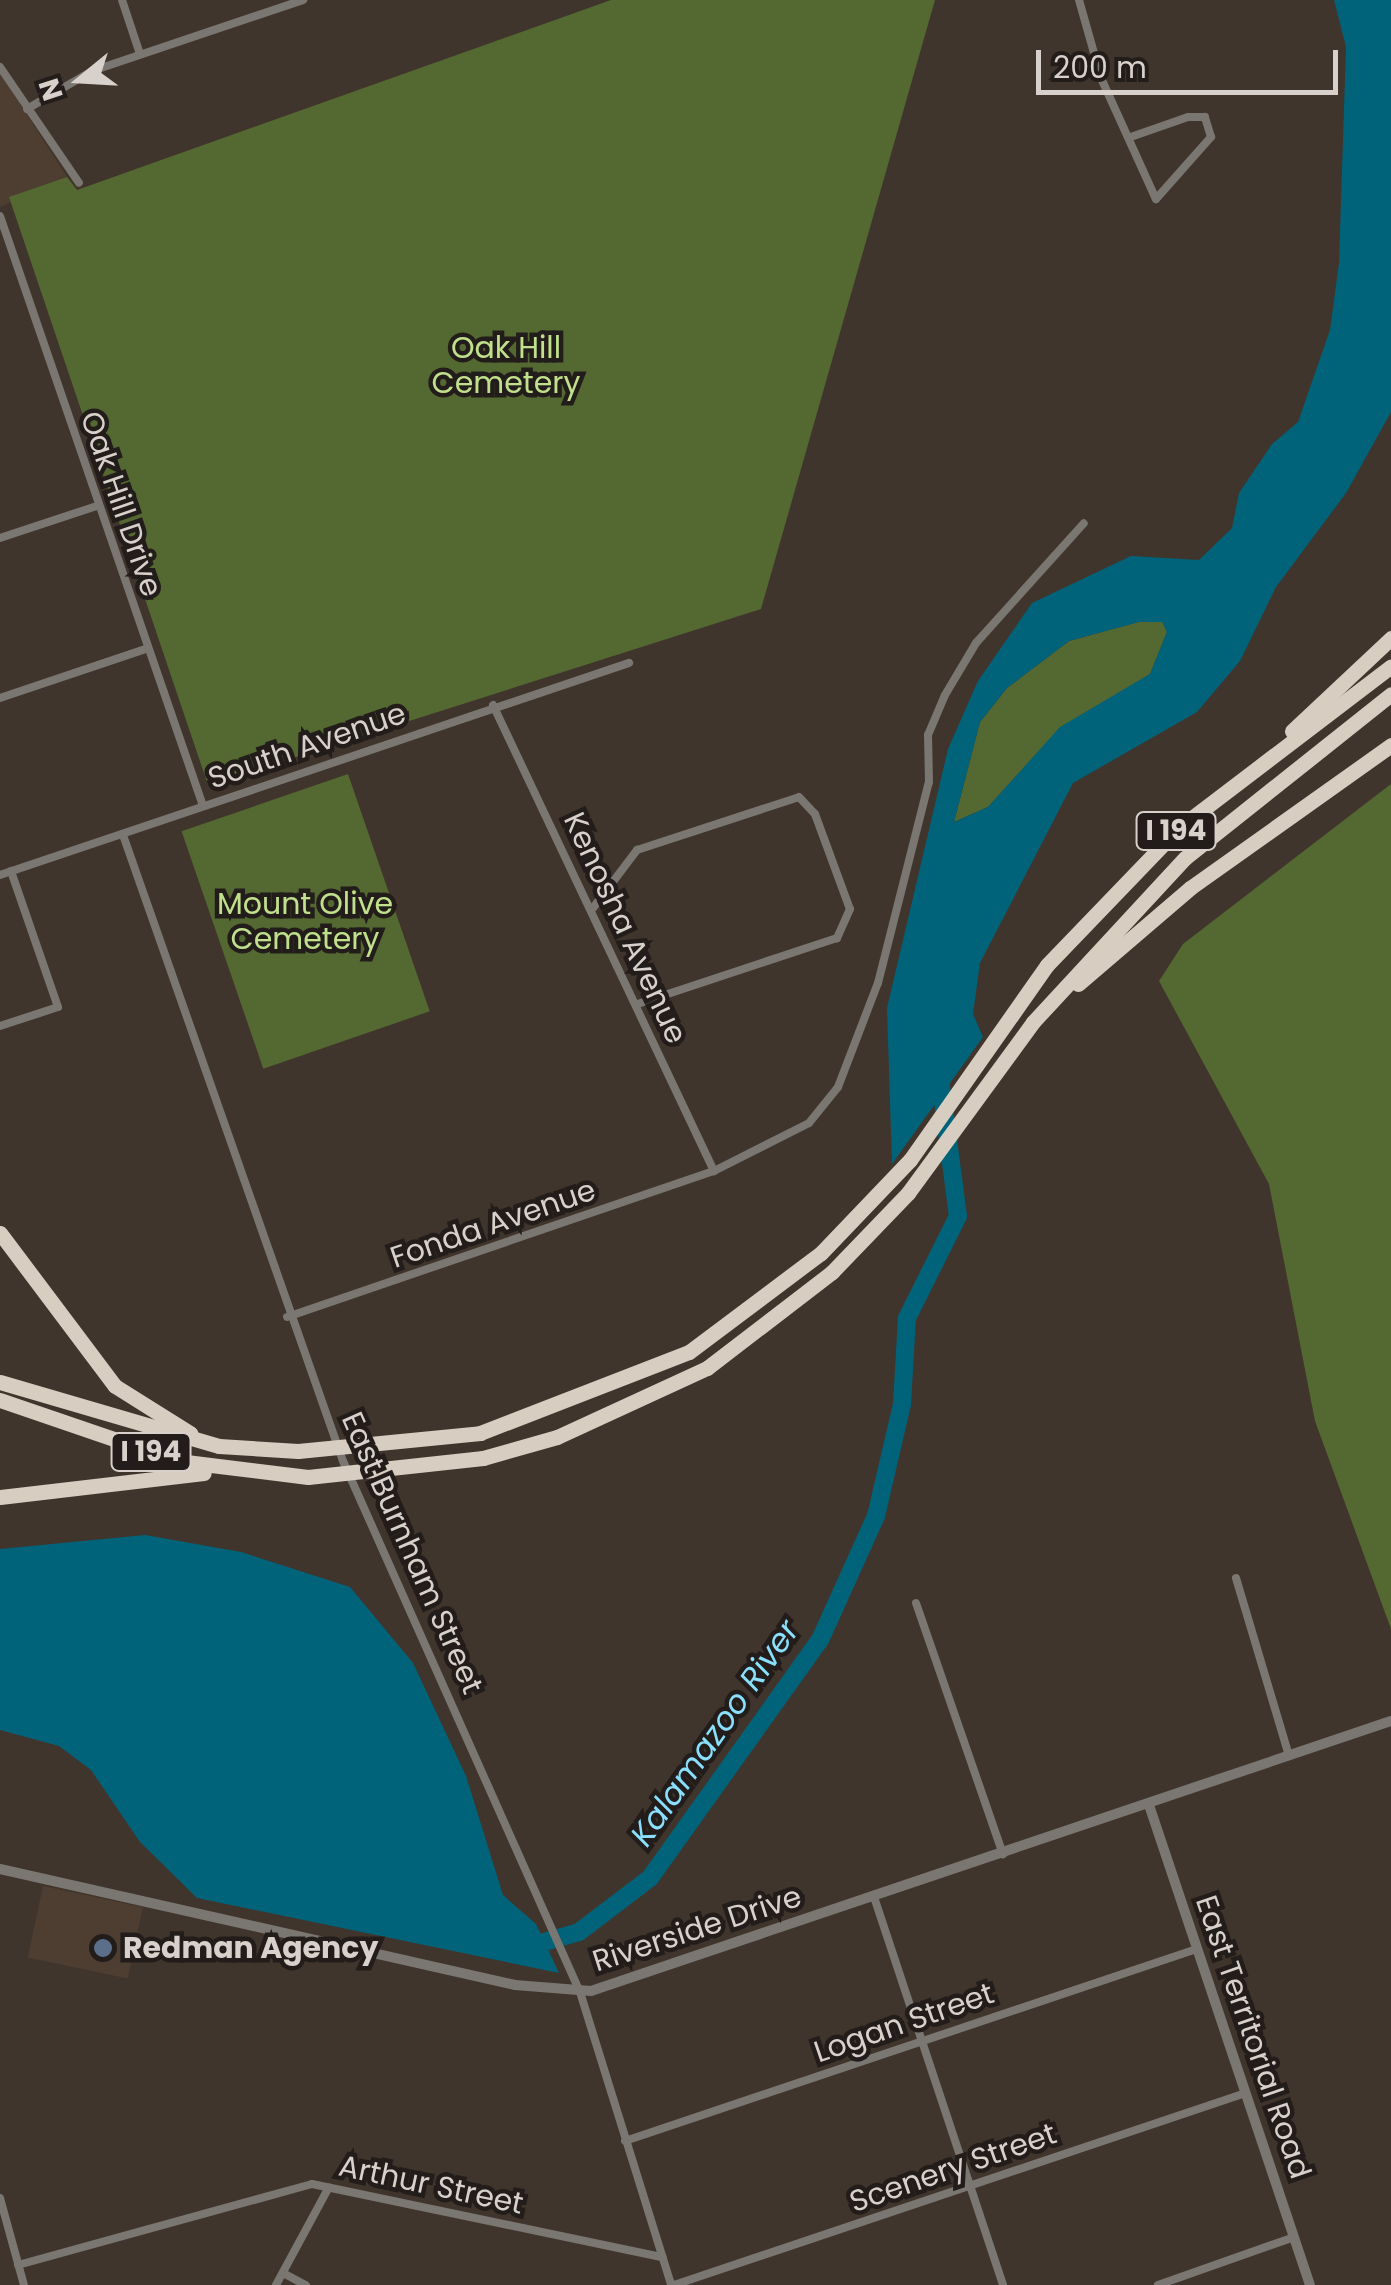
<!DOCTYPE html>
<html>
<head>
<meta charset="utf-8">
<style>
	body { margin:0 }
	#map { position:relative; width:1391px; height:2285px; overflow:hidden; background:#40352c; font-family:Poppins,sans-serif }
	div>[style] { position:absolute }
	.built>* { inset:0; background:#4e3e31; transform-origin:0 0 }
	.green>* { inset:0; background:#546831; transform-origin:0 0 }
	.water>* { inset:0; background:#01637a }
	.river>* { height:18px; margin:-9px; padding:0 9px; transform-origin:9px; border-radius:9px; background:#01637a }
	.minor>* { height:8px; margin:-4px; padding:0 4px; transform-origin:4px; border-radius:4px; background:#7a7671 }
	.tertiary>* { height:10px; margin:-5px; padding:0 5px; transform-origin:5px; border-radius:5px; background:#7a7671 }
	.motorway>* { height:15px; margin:-7.5px; padding:0 7.5px; transform-origin:7.5px; border-radius:7.5px; background:#d7cdc0 }
	.dots>* { width:28px; height:28px; translate:-50% -50%; box-sizing:border-box; border:5px solid #221d1a; border-radius:50% }
	span { translate:-50% -50%; white-space:nowrap; text-align:center; line-height:1.15; -webkit-text-stroke:9px #221d1a; paint-order:stroke }
	.shield-label span { padding:2px 8px; background:#221d1a; border:2px solid; border-radius:8px; -webkit-text-stroke-width:0 }
	.shield-label { font-size:28px; color:#d7d0cb; font-weight:700 }
	.park-label { font-size:30px; color:#c0e08c }
	.street-label { font-size:30px; color:#d7d0cb }
	.poi-label { font-size:30px; color:#d7d0cb; font-weight:700 }
	.left { translate:0 -50%; text-align:left }
	.water-label { font-size:32px; color:#8ae0fc; font-style:italic }
	.north { position:absolute; left:30px; top:30px; width:100px; height:100px; -webkit-text-stroke:8px #221d1a; paint-order:stroke; rotate:252deg; font-size:28px; font-weight:700; line-height:40px; text-align:center; color:#d7d0cb }
	.north::after { content:''; display:block; margin:auto; width:35px; height:45px; background:#d7d0cb; clip-path:polygon(50% 0,100% 100%,50% 72%,0 100%) }
	.scale { position:absolute; left:1036px; top:50px; width:302px; height:45px; box-sizing:border-box; border:5px solid #d7d0cb; border-top:0; padding-left:12px; font-size:30px; line-height:35px; white-space:nowrap; color:#d7d0cb; -webkit-text-stroke:8px #221d1a; paint-order:stroke }
</style>
</head>
<body>
<div id="map">
	<div class="built">
		<i style="clip-path:polygon(0 73px,67px 177px,0 207px)"></i>
		<i style="left:43px;top:1886px;width:102px;height:73px;rotate:12deg"></i>
	</div>
	<div class="green">
		<i style="clip-path:polygon(611px 0,935px 0,761px 609px,208px 785px,9px 197px,67px 177px,77px 190px)"></i>
		<i style="clip-path:polygon(1138px 622px,1163px 622px,1167px 632px,1150px 674px,1060px 728px,988px 807px,954px 822px,980px 722px,1007px 688px,1069px 641px)"></i>
		<i style="left:348px;top:774px;width:251px;height:176px;rotate:71deg"></i>
		<i style="clip-path:polygon(1391px 784px,1391px 1629px,1315px 1421px,1269px 1184px,1159px 981px,1183px 944px)"></i>
	</div>
	<div class="water">
		<i style="clip-path:polygon(evenodd,1334px 0,1391px 0,1391px 412px,1346px 493px,1276px 587px,1240px 661px,1197px 712px,1073px 783px,980px 963px,973px 1014px,983px 1037px,892px 1164px,887px 1008px,948px 749px,978px 681px,1032px 603px,1131px 556px,1199px 560px,1232px 528px,1239px 493px,1272px 444px,1298px 422px,1330px 330px,1339px 263px,1346px 47px,1334px 0,1139px 622px,1162px 622px,1167px 632px,1150px 674px,1060px 727px,988px 807px,954px 822px,980px 722px,1007px 688px,1069px 641px,1139px 622px)"></i>
		<i style="clip-path:polygon(145px 1535px,241px 1552px,350px 1587px,413px 1663px,466px 1776px,503px 1895px,536px 1924px,559px 1973px,197px 1898px,140px 1842px,91px 1770px,59px 1746px,0 1730px,0 1549px)"></i>
	</div>
	<div class="river">
		<i style="left:523px;top:1948px;width:58px;rotate:-15.9deg"></i>
		<i style="left:579px;top:1932px;width:89px;rotate:-37.3deg"></i>
		<i style="left:650px;top:1878px;width:292px;rotate:-54.5deg"></i>
		<i style="left:820px;top:1640px;width:136px;rotate:-65.7deg"></i>
		<i style="left:876px;top:1516px;width:115px;rotate:-76.9deg"></i>
		<i style="left:902px;top:1404px;width:86px;rotate:-86.7deg"></i>
		<i style="left:907px;top:1318px;width:114px;rotate:-63.4deg"></i>
		<i style="left:958px;top:1216px;width:146px;rotate:-97.5deg"></i>
	</div>
	<div class="minor">
		<i style="left:122px;top:0;width:57px;rotate:71.6deg"></i>
		<i style="left:1079px;top:0;width:81px;rotate:74.2deg"></i>
		<i style="left:1101px;top:78px;width:133px;rotate:65.6deg"></i>
		<i style="left:1156px;top:199px;width:83px;rotate:-48.4deg"></i>
		<i style="left:1211px;top:137px;width:21px;rotate:-107deg"></i>
		<i style="left:1205px;top:117px;width:17px;rotate:180deg"></i>
		<i style="left:1188px;top:117px;width:60px;rotate:160.7deg"></i>
		<i style="left:0;top:67px;width:140px;rotate:55.7deg"></i>
		<i style="left:27px;top:109px;width:75px;rotate:-30.3deg"></i>
		<i style="left:92px;top:71px;width:223px;rotate:-18.6deg"></i>
		<i style="left:0;top:216px;width:624px;rotate:71.01deg"></i>
		<i style="left:0;top:538px;width:102px;rotate:-18.3deg"></i>
		<i style="left:0;top:698px;width:154px;rotate:-18.6deg"></i>
		<i style="left:493px;top:705px;width:516px;rotate:64.63deg"></i>
		<i style="left:123px;top:835px;width:664px;rotate:70.64deg"></i>
		<i style="left:343px;top:1461px;width:581px;rotate:65.95deg"></i>
		<i style="left:580px;top:1992px;width:307px;rotate:72.7deg"></i>
		<i style="left:0;top:875px;width:664px;rotate:-18.63deg"></i>
		<i style="left:593px;top:908px;width:73px;rotate:-52.8deg"></i>
		<i style="left:637px;top:850px;width:170px;rotate:-18.1deg"></i>
		<i style="left:799px;top:797px;width:23px;rotate:47deg"></i>
		<i style="left:815px;top:814px;width:101px;rotate:69.8deg"></i>
		<i style="left:850px;top:909px;width:32px;rotate:114deg"></i>
		<i style="left:837px;top:938px;width:210px;rotate:161.7deg"></i>
		<i style="left:0;top:1026px;width:61px;rotate:-18.1deg"></i>
		<i style="left:58px;top:1007px;width:144px;rotate:-109.1deg"></i>
		<i style="left:287px;top:1317px;width:451px;rotate:-18.9deg"></i>
		<i style="left:714px;top:1171px;width:106px;rotate:-26.8deg"></i>
		<i style="left:809px;top:1123px;width:46px;rotate:-51.1deg"></i>
		<i style="left:838px;top:1087px;width:111px;rotate:-69deg"></i>
		<i style="left:878px;top:983px;width:207px;rotate:-75.8deg"></i>
		<i style="left:929px;top:782px;width:47px;rotate:-91.2deg"></i>
		<i style="left:928px;top:735px;width:43px;rotate:-67deg"></i>
		<i style="left:945px;top:695px;width:61px;rotate:-59.2deg"></i>
		<i style="left:976px;top:643px;width:161px;rotate:-48deg"></i>
		<i style="left:1236px;top:1578px;width:186px;rotate:73.4deg"></i>
		<i style="left:916px;top:1603px;width:266px;rotate:70.9deg"></i>
		<i style="left:874px;top:1897px;width:409px;rotate:71.6deg"></i>
		<i style="left:625px;top:2141px;width:603px;rotate:-18.56deg"></i>
		<i style="left:0;top:2198px;width:90px;rotate:74.6deg"></i>
		<i style="left:18px;top:2265px;width:305px;rotate:-15.4deg"></i>
		<i style="left:312px;top:2184px;width:358px;rotate:11.8deg"></i>
		<i style="left:283px;top:2273px;width:26px;rotate:28deg"></i>
		<i style="left:276px;top:2285px;width:111px;rotate:-61.6deg"></i>
		<i style="left:674px;top:2285px;width:603px;rotate:-18.56deg"></i>
		<i style="left:1158px;top:2285px;width:144px;rotate:-19.4deg"></i>
	</div>
	<div class="tertiary">
		<i style="left:1149px;top:1805px;width:506px;rotate:71.46deg"></i>
		<i style="left:0;top:1869px;width:528px;rotate:12.69deg"></i>
		<i style="left:515px;top:1985px;width:76px;rotate:4.5deg"></i>
		<i style="left:591px;top:1991px;width:844px;rotate:-18.65deg"></i>
	</div>
	<div class="motorway">
		<i style="left:1292px;top:731px;width:136px;rotate:-43.2deg"></i>
		<i style="left:1078px;top:984px;width:148px;rotate:-40.6deg"></i>
		<i style="left:1190px;top:888px;width:247px;rotate:-35.4deg"></i>
		<i style="left:0;top:1233px;width:191px;rotate:53.1deg"></i>
		<i style="left:115px;top:1386px;width:89px;rotate:32.1deg"></i>
		<i style="left:0;top:1382px;width:228px;rotate:16.3deg"></i>
		<i style="left:219px;top:1446px;width:79px;rotate:3.6deg"></i>
		<i style="left:298px;top:1451px;width:183px;rotate:-5.6deg"></i>
		<i style="left:480px;top:1433px;width:224px;rotate:-21.2deg"></i>
		<i style="left:689px;top:1352px;width:165px;rotate:-36.9deg"></i>
		<i style="left:821px;top:1253px;width:129px;rotate:-46.3deg"></i>
		<i style="left:910px;top:1160px;width:238px;rotate:-54.9deg"></i>
		<i style="left:1047px;top:965px;width:192px;rotate:-46.1deg"></i>
		<i style="left:1180px;top:827px;width:265px;rotate:-37.3deg"></i>
		<i style="left:0;top:1400px;width:188px;rotate:18.9deg"></i>
		<i style="left:178px;top:1461px;width:131px;rotate:7deg"></i>
		<i style="left:308px;top:1477px;width:176px;rotate:-6.2deg"></i>
		<i style="left:483px;top:1458px;width:77px;rotate:-15.8deg"></i>
		<i style="left:557px;top:1437px;width:165px;rotate:-24.7deg"></i>
		<i style="left:707px;top:1368px;width:158px;rotate:-37.5deg"></i>
		<i style="left:832px;top:1272px;width:110px;rotate:-46.1deg"></i>
		<i style="left:908px;top:1193px;width:212px;rotate:-53.8deg"></i>
		<i style="left:1033px;top:1022px;width:224px;rotate:-47.2deg"></i>
		<i style="left:1185px;top:858px;width:263px;rotate:-38.5deg"></i>
		<i style="left:0;top:1497px;width:205px;rotate:-6.7deg"></i>
	</div>
	<div class="dots">
		<i style="left:103px;top:1948px;background:#5c6f8a"></i>
	</div>
	<div class="shield-label">
		<span style="left:1176px;top:831px">I 194</span>
		<span style="left:151px;top:1452px">I 194</span>
	</div>
	<div class="park-label">
		<span style="left:506px;top:365px">Oak Hill<br>Cemetery</span>
		<span style="left:305px;top:921px">Mount Olive<br>Cemetery</span>
	</div>
	<div class="street-label">
		<span style="left:121px;top:504px;rotate:71deg">Oak Hill Drive</span>
		<span style="left:307px;top:746px;rotate:-19deg">South Avenue</span>
		<span style="left:625px;top:928px;rotate:65deg">Kenosha Avenue</span>
		<span style="left:493px;top:1224px;rotate:-19deg">Fonda Avenue</span>
		<span style="left:412px;top:1553px;rotate:66deg">East Burnham Street</span>
		<span style="left:697px;top:1929px;rotate:-18deg">Riverside Drive</span>
		<span style="left:904px;top:2023px;rotate:-19deg">Logan Street</span>
		<span style="left:1253px;top:2037px;rotate:71deg">East Territorial Road</span>
		<span style="left:953px;top:2168px;rotate:-19deg">Scenery Street</span>
		<span style="left:431px;top:2185px;rotate:12deg">Arthur Street</span>
	</div>
	<div class="poi-label">
		<span class="left" style="left:123px;top:1948px">Redman Agency</span>
	</div>
	<div class="water-label">
		<span style="left:715px;top:1733px;rotate:-55deg">Kalamazoo River</span>
	</div>
	<div class="north">N</div>
	<div class="scale">200 m</div>
</div>
</body>
</html>
